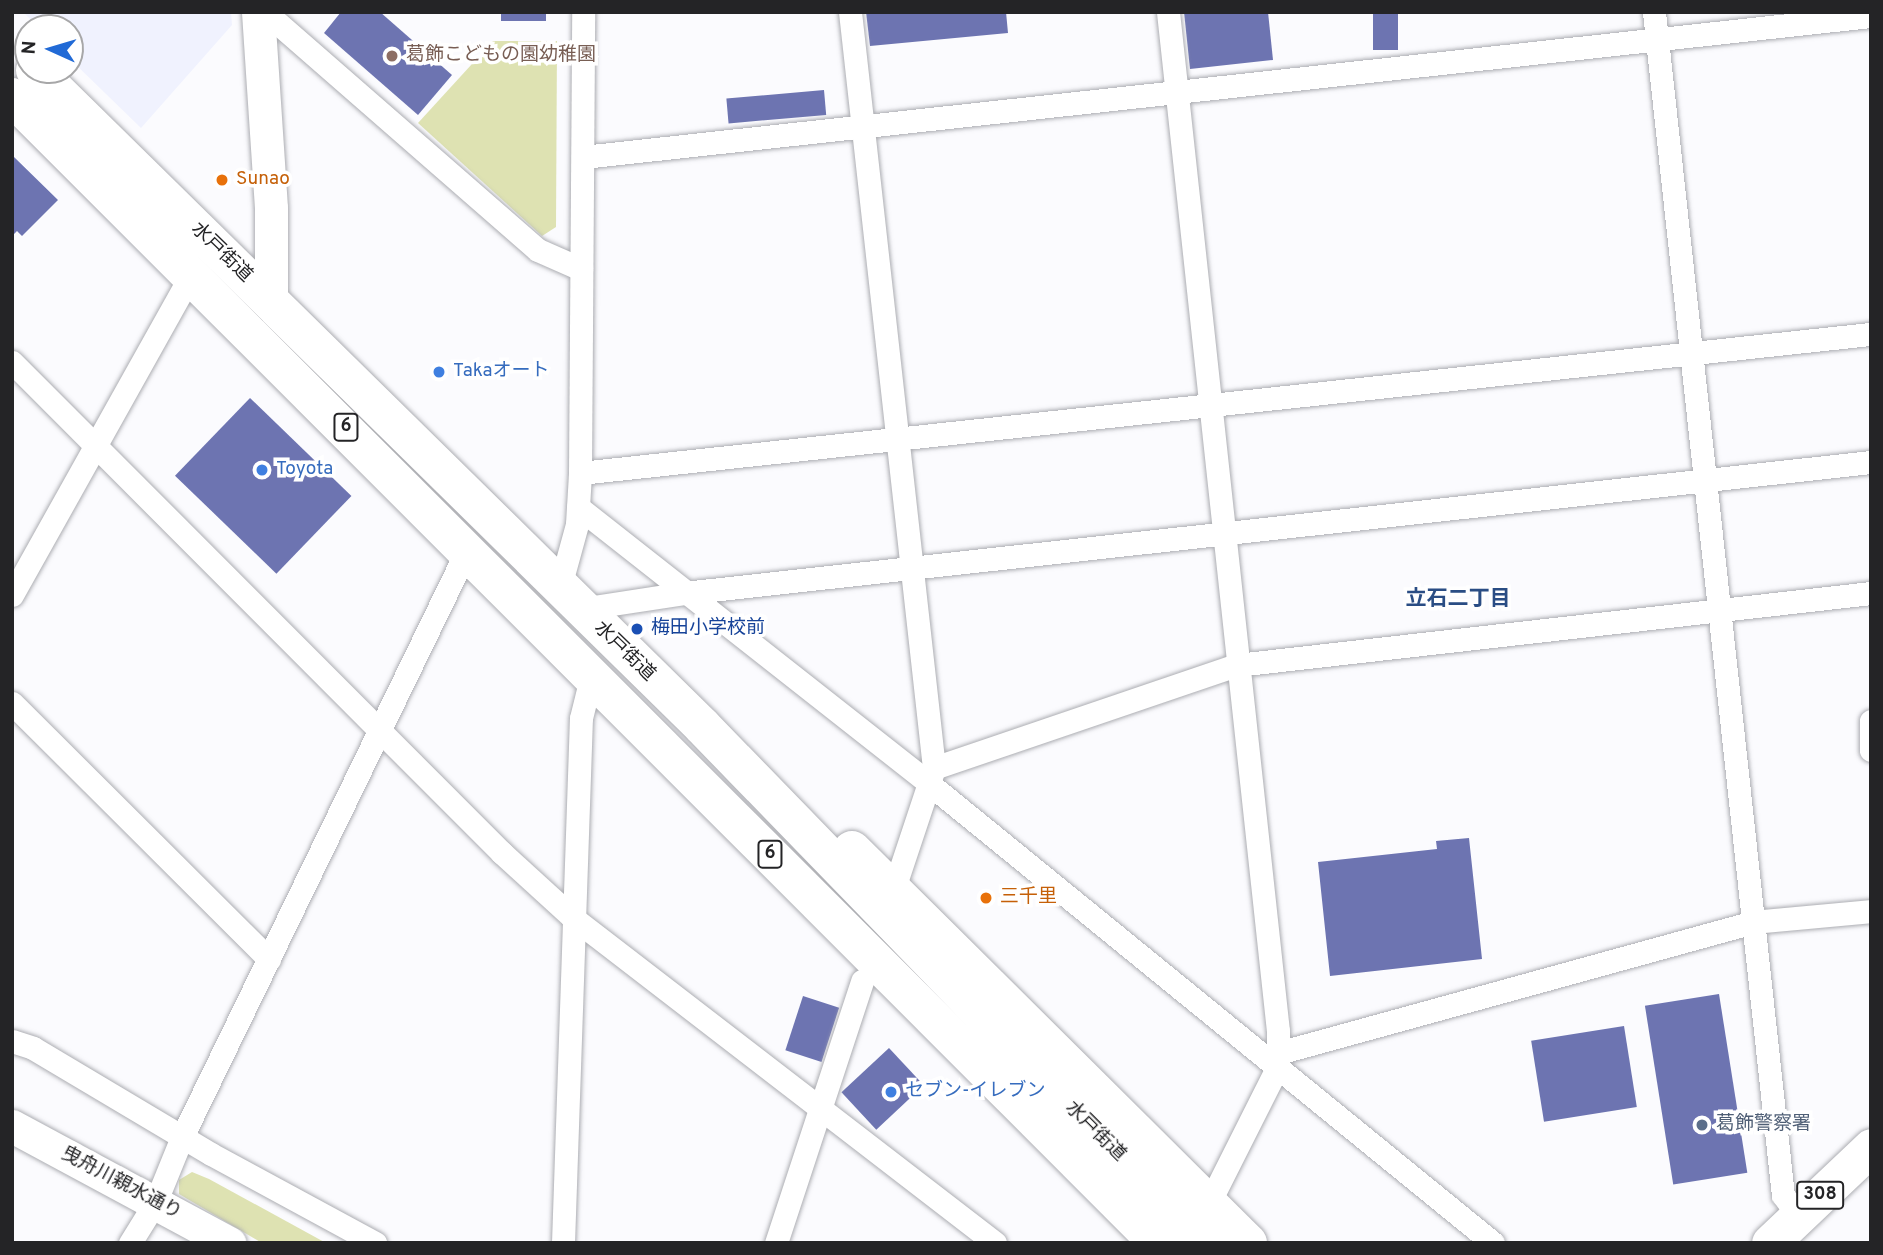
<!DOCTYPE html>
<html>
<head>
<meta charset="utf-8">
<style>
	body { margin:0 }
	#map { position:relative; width:1883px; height:1255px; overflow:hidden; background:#fbfbfe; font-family:Overpass,"Noto Sans JP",sans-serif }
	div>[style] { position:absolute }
	.built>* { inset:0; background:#f0f2fe }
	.green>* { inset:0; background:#dee2b2 }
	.building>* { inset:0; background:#6d74b1; transform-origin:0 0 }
	.roads { filter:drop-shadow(0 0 2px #acadb2) drop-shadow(0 0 2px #acadb2) }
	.street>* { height:23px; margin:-11.5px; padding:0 11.5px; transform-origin:11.5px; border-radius:11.5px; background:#fff }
	.secondary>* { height:33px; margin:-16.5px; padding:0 16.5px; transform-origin:16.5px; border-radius:16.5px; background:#fff }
	.primary>* { height:37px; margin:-18.5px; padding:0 18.5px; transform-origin:18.5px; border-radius:18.5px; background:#fff }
	.highway>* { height:38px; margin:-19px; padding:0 19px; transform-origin:19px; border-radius:19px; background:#fff }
	.dots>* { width:19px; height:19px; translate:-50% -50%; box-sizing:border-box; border:4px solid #fff; border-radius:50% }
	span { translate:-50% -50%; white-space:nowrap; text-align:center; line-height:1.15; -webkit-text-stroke:7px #fff; paint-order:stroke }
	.shield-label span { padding:2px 5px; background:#fff; border:2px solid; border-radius:5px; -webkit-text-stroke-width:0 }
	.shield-label { font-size:18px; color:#242426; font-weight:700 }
	.education-label { font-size:19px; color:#785e54 }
	.left { translate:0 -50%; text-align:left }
	.food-label { font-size:19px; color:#c56008 }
	.street-label { font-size:19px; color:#242426 }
	.shop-label { font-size:19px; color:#366cbe }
	.transit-label { font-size:19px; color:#164399 }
	.service-label { font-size:19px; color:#4e5e75 }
	.neighbourhood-label { font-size:21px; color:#2a4d84; font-weight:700 }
	.frame { position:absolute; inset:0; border:14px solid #242426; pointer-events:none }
	.north { position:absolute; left:14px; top:14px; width:70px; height:70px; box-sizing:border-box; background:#fff; border:2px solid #a7a7a8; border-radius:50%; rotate:274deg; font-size:19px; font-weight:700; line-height:28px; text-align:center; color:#242426 }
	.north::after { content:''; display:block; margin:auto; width:24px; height:32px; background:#216ad6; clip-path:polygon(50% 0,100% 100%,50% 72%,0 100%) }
</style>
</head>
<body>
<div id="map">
	<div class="built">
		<i style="clip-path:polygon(23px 12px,231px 12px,232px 25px,141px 128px,70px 59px,70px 28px,39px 28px)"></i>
	</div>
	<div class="green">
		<i style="clip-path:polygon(493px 41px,557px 41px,556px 227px,542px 236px,418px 123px)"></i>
		<i style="clip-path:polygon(192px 1172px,209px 1179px,326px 1243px,262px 1243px,179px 1194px,179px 1180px)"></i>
	</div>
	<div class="building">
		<i style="clip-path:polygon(341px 12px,380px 12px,452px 75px,418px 115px,324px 33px)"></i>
		<i style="left:501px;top:12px;width:45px;height:9px"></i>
		<i style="clip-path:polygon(866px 12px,1006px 12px,1008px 33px,870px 46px)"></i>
		<i style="clip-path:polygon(1184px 12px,1268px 12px,1273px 60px,1190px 69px)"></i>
		<i style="left:1373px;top:12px;width:25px;height:38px"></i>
		<i style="left:824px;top:90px;width:25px;height:98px;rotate:85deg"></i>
		<i style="clip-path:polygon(14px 157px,58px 200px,22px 236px,17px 231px,12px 236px)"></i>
		<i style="left:250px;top:398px;width:141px;height:108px;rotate:44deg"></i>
		<i style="clip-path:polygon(1469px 838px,1482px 959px,1330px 976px,1318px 862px,1437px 849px,1436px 841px)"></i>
		<i style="left:1719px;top:994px;width:181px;height:75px;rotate:81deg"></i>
		<i style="left:803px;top:996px;width:38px;height:57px;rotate:18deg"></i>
		<i style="left:1624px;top:1026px;width:82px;height:94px;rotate:81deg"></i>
		<i style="left:889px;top:1048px;width:51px;height:65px;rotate:47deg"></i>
	</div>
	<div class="roads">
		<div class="street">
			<i style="left:265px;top:12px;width:362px;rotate:41.1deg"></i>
			<i style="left:538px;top:250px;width:47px;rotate:23.8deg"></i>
			<i style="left:850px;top:12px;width:761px;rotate:83.66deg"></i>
			<i style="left:934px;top:768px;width:126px;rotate:108.4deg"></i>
			<i style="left:1168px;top:12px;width:1025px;rotate:83.84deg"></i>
			<i style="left:1278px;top:1031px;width:35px;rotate:90deg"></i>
			<i style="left:1278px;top:1066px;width:153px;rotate:116.7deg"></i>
			<i style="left:1654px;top:12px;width:1190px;rotate:83.78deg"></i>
			<i style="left:1783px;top:1195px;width:26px;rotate:54deg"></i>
			<i style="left:583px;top:157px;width:1296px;rotate:-6.25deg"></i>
			<i style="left:12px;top:362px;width:694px;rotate:45.06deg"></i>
			<i style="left:502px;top:853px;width:95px;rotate:42.4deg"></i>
			<i style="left:572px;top:917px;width:534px;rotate:37.62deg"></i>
			<i style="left:580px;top:473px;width:1298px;rotate:-6.15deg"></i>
			<i style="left:578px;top:507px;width:444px;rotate:38.2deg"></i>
			<i style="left:927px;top:782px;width:730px;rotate:39.16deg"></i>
			<i style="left:559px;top:590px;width:68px;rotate:-74.7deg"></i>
			<i style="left:577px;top:524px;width:51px;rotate:-86.6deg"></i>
			<i style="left:580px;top:473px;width:461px;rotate:-89.6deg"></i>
			<i style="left:12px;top:595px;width:364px;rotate:-60.8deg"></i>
			<i style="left:580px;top:609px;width:105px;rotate:-8.7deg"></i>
			<i style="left:684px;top:593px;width:1194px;rotate:-6.3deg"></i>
			<i style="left:12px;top:703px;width:363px;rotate:44.9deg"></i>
			<i style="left:1871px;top:721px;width:29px;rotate:90deg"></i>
			<i style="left:934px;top:768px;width:320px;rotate:-18.8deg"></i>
			<i style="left:1237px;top:665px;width:638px;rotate:-6.48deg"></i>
			<i style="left:12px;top:1041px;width:22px;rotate:18deg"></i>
			<i style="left:33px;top:1048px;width:207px;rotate:30.8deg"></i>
			<i style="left:211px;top:1154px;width:187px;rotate:28.5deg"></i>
			<i style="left:1278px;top:1053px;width:493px;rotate:-15.4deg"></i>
			<i style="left:1753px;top:922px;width:119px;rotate:-5.3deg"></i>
			<i style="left:130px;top:1243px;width:49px;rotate:-58.2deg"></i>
			<i style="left:156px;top:1201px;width:69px;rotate:-67.9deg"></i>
			<i style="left:182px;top:1137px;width:655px;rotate:-64.1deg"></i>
			<i style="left:563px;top:1243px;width:525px;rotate:-88.04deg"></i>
			<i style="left:581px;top:718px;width:45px;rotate:-76deg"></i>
			<i style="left:776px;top:1243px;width:276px;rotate:-71.8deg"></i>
		</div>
		<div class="secondary">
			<i style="left:258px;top:12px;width:196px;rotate:86.2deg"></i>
			<i style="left:271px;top:208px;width:94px;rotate:90deg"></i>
			<i style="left:12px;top:1126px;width:247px;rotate:28.3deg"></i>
		</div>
		<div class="primary">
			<i style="left:1770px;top:1243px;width:139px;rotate:-43.5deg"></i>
		</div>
		<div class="highway">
			<i style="left:35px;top:70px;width:936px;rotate:44.52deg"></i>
			<i style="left:702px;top:726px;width:721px;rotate:45.84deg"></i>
			<i style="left:12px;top:97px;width:1621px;rotate:45deg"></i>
			<i style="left:852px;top:850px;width:558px;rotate:44.78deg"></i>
		</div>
	</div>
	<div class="dots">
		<i style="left:392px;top:56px;background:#8d6e63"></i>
		<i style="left:222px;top:180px;background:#e8710a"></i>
		<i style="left:439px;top:372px;background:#3f7fe0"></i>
		<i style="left:262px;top:470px;background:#3f7fe0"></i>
		<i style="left:637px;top:629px;background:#1a4fb4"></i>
		<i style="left:986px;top:898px;background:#e8710a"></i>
		<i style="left:891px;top:1092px;background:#3f7fe0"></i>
		<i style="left:1702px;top:1125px;background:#5c6f8a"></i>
	</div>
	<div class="shield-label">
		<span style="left:346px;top:427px">6</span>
		<span style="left:770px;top:854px">6</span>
		<span style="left:1820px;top:1195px">308</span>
	</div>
	<div class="education-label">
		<span class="left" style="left:406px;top:56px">葛飾こどもの園幼稚園</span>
	</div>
	<div class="food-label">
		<span class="left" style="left:236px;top:180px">Sunao</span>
		<span class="left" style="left:1000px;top:898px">三千里</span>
	</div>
	<div class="street-label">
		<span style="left:221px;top:253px;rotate:44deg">水戸街道</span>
		<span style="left:624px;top:652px;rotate:44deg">水戸街道</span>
		<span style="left:1095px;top:1132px;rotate:45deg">水戸街道</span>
		<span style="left:121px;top:1184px;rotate:28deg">曳舟川親水通り</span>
	</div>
	<div class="shop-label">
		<span class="left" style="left:453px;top:372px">Takaオート</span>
		<span class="left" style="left:276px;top:470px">Toyota</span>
		<span class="left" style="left:905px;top:1092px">セブン-イレブン</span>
	</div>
	<div class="transit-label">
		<span class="left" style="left:651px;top:629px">梅田小学校前</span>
	</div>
	<div class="service-label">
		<span class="left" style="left:1716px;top:1125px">葛飾警察署</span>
	</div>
	<div class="neighbourhood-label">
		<span style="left:1458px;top:600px">立石二丁目</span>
	</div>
	<div class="frame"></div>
	<div class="north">N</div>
</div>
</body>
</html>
